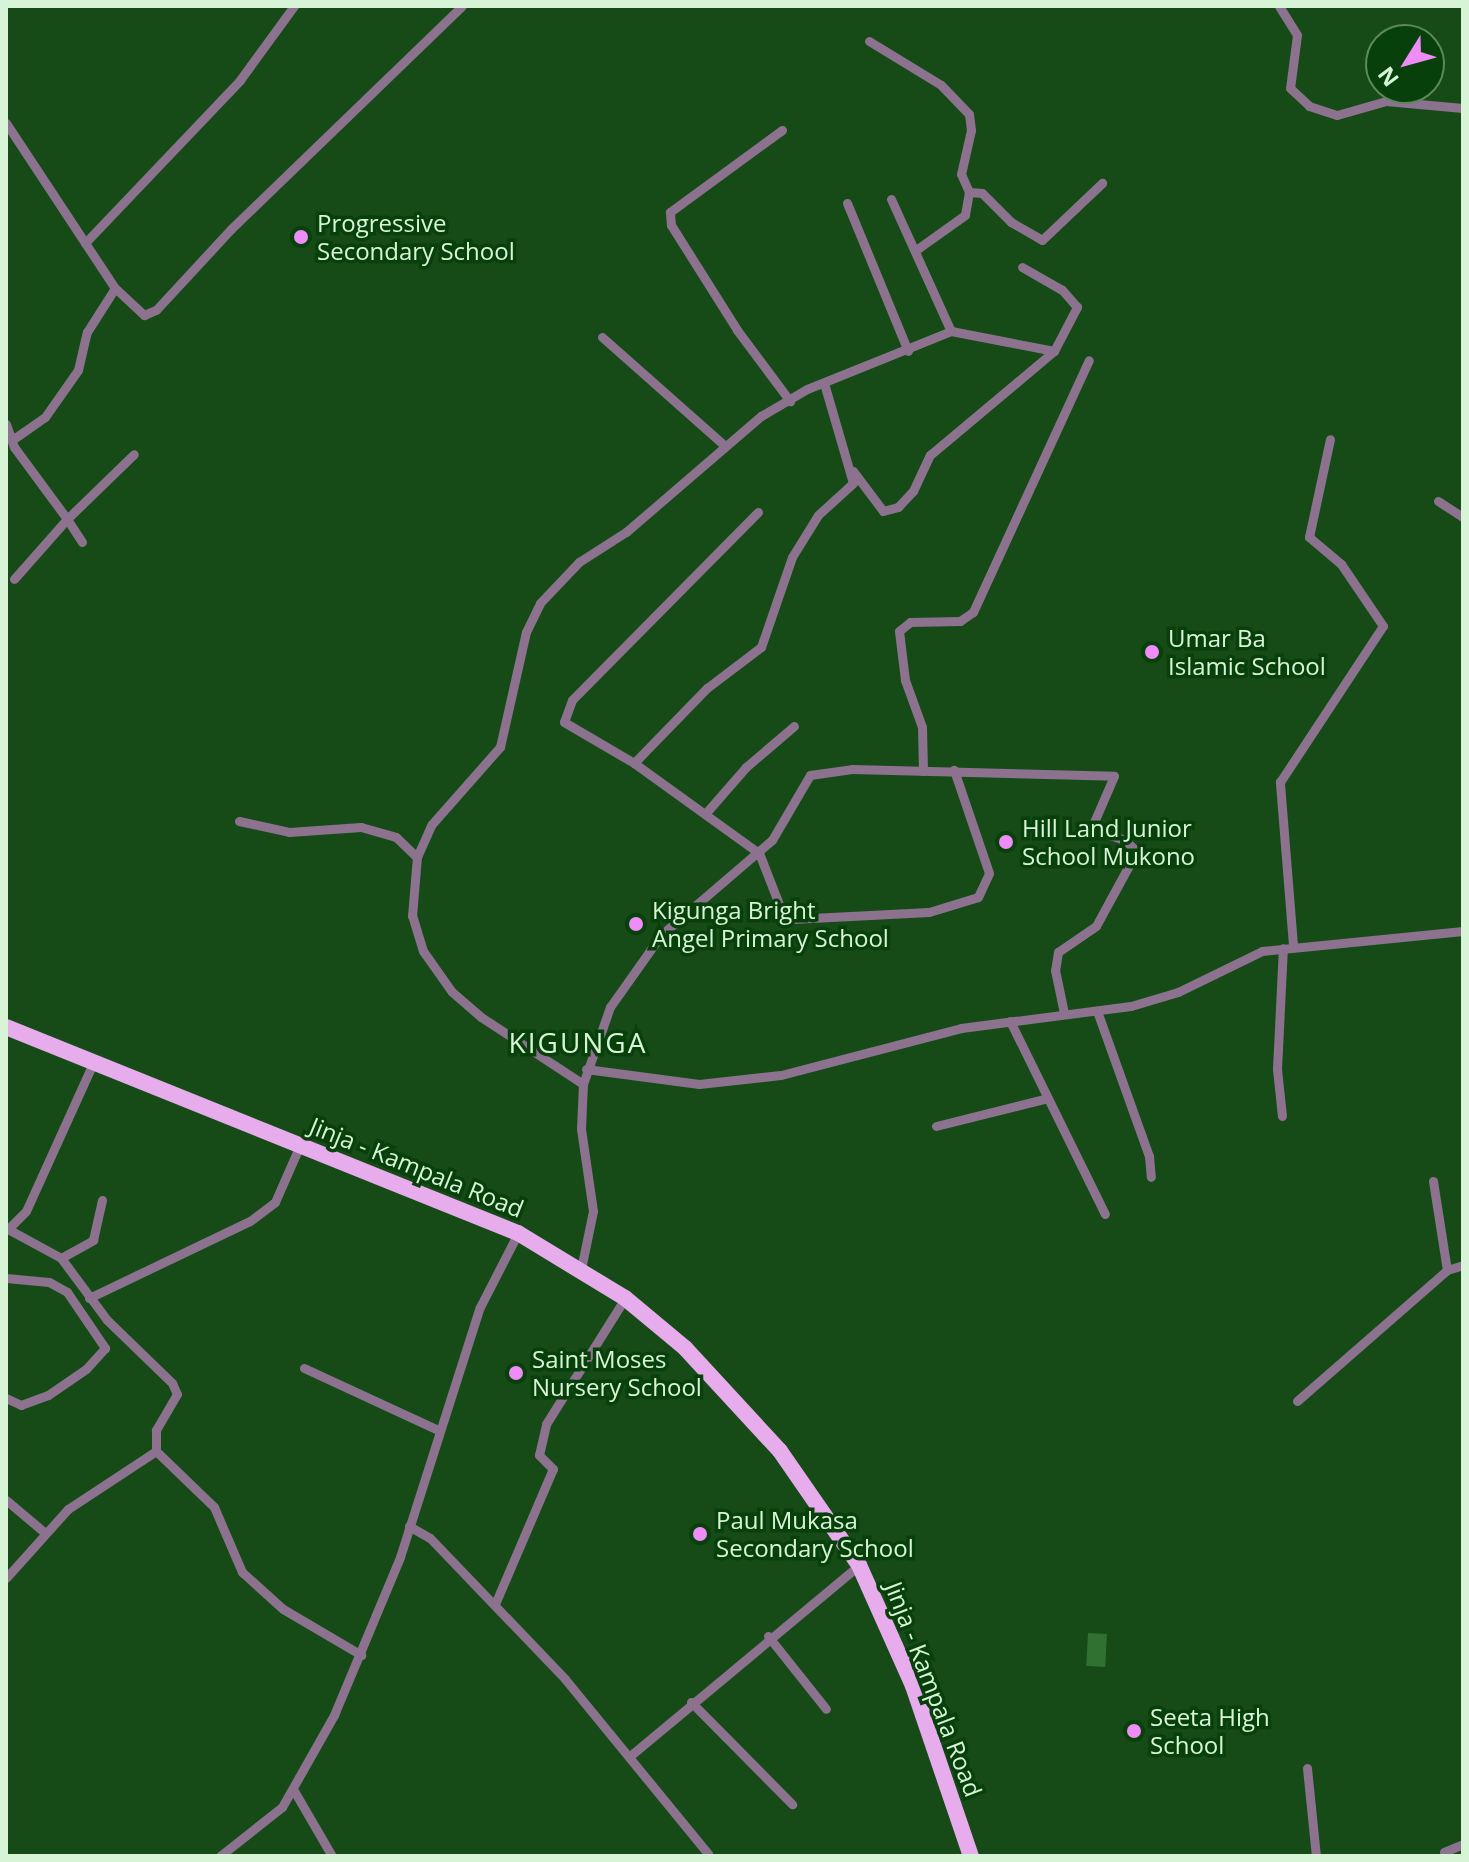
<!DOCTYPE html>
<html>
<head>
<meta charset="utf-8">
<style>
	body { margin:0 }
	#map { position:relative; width:1469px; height:1862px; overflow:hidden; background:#164b18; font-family:"Open Sans",sans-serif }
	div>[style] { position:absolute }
	.water>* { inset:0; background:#307030; transform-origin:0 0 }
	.minor>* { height:9px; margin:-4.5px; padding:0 4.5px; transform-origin:4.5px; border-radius:4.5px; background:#8c728f }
	.trunk>* { height:16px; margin:-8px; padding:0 8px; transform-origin:8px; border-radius:8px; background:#e7acec }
	.dots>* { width:22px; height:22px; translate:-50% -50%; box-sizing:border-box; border:4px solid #08400c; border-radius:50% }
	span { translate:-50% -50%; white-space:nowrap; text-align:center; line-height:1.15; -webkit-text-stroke:7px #08400c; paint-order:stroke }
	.poi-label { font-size:24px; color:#d8f4d6 }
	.left { translate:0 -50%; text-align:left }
	.street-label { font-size:24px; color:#d8f4d6 }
	.quarter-label { font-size:28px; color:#d8f4d6; letter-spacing:2px }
	.frame { position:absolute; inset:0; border:8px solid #d8f4d6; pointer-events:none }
	.north { position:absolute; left:1365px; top:24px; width:80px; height:80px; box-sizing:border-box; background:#08400c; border:2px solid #5b885d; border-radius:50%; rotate:233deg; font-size:22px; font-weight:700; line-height:32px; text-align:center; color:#d8f4d6 }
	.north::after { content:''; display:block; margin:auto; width:28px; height:36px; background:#ee8cf8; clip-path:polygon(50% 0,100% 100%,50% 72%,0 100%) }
</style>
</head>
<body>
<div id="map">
	<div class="water">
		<i style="left:1088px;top:1633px;width:19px;height:33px;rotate:3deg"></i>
	</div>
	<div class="minor">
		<i style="left:1279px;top:6px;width:34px;rotate:58deg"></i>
		<i style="left:1297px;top:35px;width:53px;rotate:97.5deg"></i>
		<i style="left:1290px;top:88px;width:26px;rotate:43deg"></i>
		<i style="left:1309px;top:106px;width:29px;rotate:18deg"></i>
		<i style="left:1337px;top:115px;width:51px;rotate:-15.9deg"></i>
		<i style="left:1386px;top:101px;width:77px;rotate:5.2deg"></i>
		<i style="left:869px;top:41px;width:84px;rotate:31.4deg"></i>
		<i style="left:941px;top:85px;width:40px;rotate:46deg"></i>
		<i style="left:969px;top:114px;width:16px;rotate:83deg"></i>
		<i style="left:971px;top:130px;width:45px;rotate:102.8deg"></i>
		<i style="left:961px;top:174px;width:20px;rotate:66deg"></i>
		<i style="left:969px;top:192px;width:23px;rotate:100deg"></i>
		<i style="left:965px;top:215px;width:60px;rotate:144.5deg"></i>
		<i style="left:6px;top:123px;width:198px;rotate:56.6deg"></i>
		<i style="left:115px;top:288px;width:40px;rotate:43deg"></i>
		<i style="left:144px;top:315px;width:13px;rotate:-23deg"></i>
		<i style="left:156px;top:310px;width:110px;rotate:-47.2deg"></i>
		<i style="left:231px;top:229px;width:321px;rotate:-44deg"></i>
		<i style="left:782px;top:130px;width:139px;rotate:143.8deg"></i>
		<i style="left:670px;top:212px;width:13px;rotate:86deg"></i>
		<i style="left:671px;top:225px;width:124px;rotate:57.8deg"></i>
		<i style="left:737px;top:330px;width:89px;rotate:53.3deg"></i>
		<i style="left:969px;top:192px;width:13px;rotate:4deg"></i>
		<i style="left:982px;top:193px;width:41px;rotate:45deg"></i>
		<i style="left:1011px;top:222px;width:36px;rotate:30deg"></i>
		<i style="left:1042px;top:240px;width:83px;rotate:-43.5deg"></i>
		<i style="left:891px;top:199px;width:145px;rotate:65.6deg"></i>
		<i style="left:951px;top:331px;width:105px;rotate:11deg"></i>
		<i style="left:847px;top:203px;width:160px;rotate:67.6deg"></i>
		<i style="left:85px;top:243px;width:225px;rotate:-46.4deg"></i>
		<i style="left:240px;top:80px;width:92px;rotate:-53.9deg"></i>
		<i style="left:602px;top:337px;width:163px;rotate:41.5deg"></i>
		<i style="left:6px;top:424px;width:24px;rotate:71deg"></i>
		<i style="left:14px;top:447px;width:89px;rotate:53.6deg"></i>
		<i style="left:67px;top:519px;width:80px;rotate:131.5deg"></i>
		<i style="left:12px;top:440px;width:40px;rotate:-34.9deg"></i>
		<i style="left:45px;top:417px;width:57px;rotate:-54.9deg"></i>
		<i style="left:78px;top:370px;width:39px;rotate:-77deg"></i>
		<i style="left:87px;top:332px;width:52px;rotate:-57.5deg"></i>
		<i style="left:853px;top:471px;width:50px;rotate:53.1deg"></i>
		<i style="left:883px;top:511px;width:16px;rotate:-15deg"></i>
		<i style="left:898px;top:507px;width:22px;rotate:-47deg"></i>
		<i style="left:913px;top:491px;width:40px;rotate:-65deg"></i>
		<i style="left:930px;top:455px;width:162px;rotate:-40deg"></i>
		<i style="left:1054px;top:351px;width:50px;rotate:-62.4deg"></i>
		<i style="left:1077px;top:307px;width:23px;rotate:-131deg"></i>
		<i style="left:1062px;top:290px;width:46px;rotate:-150.1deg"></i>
		<i style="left:1438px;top:501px;width:30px;rotate:33deg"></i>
		<i style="left:758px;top:512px;width:264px;rotate:134.7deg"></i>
		<i style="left:572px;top:700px;width:23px;rotate:110deg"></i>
		<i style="left:564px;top:722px;width:81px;rotate:30.4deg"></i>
		<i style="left:634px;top:763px;width:154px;rotate:35.8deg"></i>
		<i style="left:759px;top:853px;width:63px;rotate:68.7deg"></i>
		<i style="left:782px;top:912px;width:12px;rotate:35deg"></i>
		<i style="left:792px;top:919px;width:137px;rotate:-2.9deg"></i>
		<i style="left:929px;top:912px;width:51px;rotate:-17deg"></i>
		<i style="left:978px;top:897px;width:26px;rotate:-65deg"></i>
		<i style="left:989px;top:873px;width:109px;rotate:-108.8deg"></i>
		<i style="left:82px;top:542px;width:27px;rotate:-123deg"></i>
		<i style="left:67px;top:519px;width:93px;rotate:-44.1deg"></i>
		<i style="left:634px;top:763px;width:105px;rotate:-45.8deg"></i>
		<i style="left:707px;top:688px;width:68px;rotate:-37.2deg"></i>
		<i style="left:761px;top:647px;width:95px;rotate:-71deg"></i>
		<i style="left:792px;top:557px;width:49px;rotate:-58.2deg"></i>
		<i style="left:818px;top:515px;width:47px;rotate:-42.4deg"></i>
		<i style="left:853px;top:483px;width:104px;rotate:-106.2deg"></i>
		<i style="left:923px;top:771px;width:44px;rotate:-91.3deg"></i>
		<i style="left:922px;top:727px;width:50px;rotate:-109.9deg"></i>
		<i style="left:905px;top:680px;width:49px;rotate:-97deg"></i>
		<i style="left:899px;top:631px;width:14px;rotate:-39deg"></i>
		<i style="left:910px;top:622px;width:50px;rotate:-1.1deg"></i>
		<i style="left:960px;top:621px;width:16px;rotate:-35deg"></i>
		<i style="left:973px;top:612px;width:277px;rotate:-65.3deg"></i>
		<i style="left:705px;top:814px;width:62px;rotate:-48.9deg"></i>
		<i style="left:746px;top:767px;width:63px;rotate:-40.5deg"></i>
		<i style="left:239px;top:821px;width:51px;rotate:12.4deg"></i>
		<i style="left:289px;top:832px;width:72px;rotate:-4deg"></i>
		<i style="left:361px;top:827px;width:36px;rotate:16deg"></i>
		<i style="left:396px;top:837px;width:29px;rotate:44deg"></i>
		<i style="left:1293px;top:945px;width:164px;rotate:-94.6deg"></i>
		<i style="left:1280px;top:782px;width:187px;rotate:-56.6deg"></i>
		<i style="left:1383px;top:626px;width:75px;rotate:-124.1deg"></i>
		<i style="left:1341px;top:564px;width:42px;rotate:-139.8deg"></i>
		<i style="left:1309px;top:537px;width:100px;rotate:-77.9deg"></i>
		<i style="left:1097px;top:1011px;width:154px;rotate:70.3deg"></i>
		<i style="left:1149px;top:1156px;width:21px;rotate:85deg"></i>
		<i style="left:1010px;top:1021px;width:215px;rotate:63.8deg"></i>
		<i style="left:586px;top:1069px;width:114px;rotate:7.6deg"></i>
		<i style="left:699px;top:1084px;width:82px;rotate:-6.3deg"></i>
		<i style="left:781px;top:1075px;width:186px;rotate:-14.6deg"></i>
		<i style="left:961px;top:1028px;width:171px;rotate:-7.4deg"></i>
		<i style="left:1131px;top:1006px;width:49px;rotate:-16.6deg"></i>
		<i style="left:1178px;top:992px;width:93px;rotate:-26deg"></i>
		<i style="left:1262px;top:951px;width:202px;rotate:-5.7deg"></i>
		<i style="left:583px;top:1084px;width:122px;rotate:-146.7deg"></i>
		<i style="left:481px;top:1017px;width:38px;rotate:-139deg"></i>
		<i style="left:452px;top:992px;width:50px;rotate:-125.3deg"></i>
		<i style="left:423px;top:951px;width:37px;rotate:-107deg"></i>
		<i style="left:412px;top:916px;width:59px;rotate:-85.2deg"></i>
		<i style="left:417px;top:857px;width:36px;rotate:-66deg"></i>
		<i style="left:432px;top:824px;width:103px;rotate:-48.6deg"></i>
		<i style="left:500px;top:747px;width:118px;rotate:-77.3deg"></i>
		<i style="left:526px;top:632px;width:32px;rotate:-64deg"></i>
		<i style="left:540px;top:603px;width:57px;rotate:-46.4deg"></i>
		<i style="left:579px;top:562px;width:56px;rotate:-32.6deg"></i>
		<i style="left:626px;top:532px;width:178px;rotate:-40.7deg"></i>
		<i style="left:761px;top:416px;width:53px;rotate:-30.4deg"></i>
		<i style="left:807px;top:389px;width:155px;rotate:-21.9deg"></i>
		<i style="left:1282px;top:1116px;width:47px;rotate:-96.1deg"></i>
		<i style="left:1277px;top:1069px;width:121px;rotate:-87.2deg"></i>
		<i style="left:936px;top:1126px;width:115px;rotate:-14deg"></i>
		<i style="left:1433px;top:1181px;width:90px;rotate:81.1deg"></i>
		<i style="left:6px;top:1228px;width:63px;rotate:28.6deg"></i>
		<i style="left:61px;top:1258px;width:77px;rotate:53.4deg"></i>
		<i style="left:107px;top:1320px;width:91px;rotate:44.1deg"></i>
		<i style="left:172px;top:1383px;width:12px;rotate:66deg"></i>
		<i style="left:177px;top:1394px;width:42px;rotate:120.3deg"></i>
		<i style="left:156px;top:1430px;width:21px;rotate:90deg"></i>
		<i style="left:156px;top:1451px;width:81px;rotate:44deg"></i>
		<i style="left:214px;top:1507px;width:71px;rotate:66.7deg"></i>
		<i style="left:242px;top:1572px;width:55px;rotate:42.1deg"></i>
		<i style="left:283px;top:1609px;width:91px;rotate:30.5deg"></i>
		<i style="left:8px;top:1229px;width:25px;rotate:-45deg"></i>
		<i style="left:26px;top:1211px;width:162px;rotate:-65.6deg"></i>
		<i style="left:61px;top:1258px;width:37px;rotate:-29deg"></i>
		<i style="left:93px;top:1240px;width:41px;rotate:-77.3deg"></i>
		<i style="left:581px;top:1269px;width:59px;rotate:-78.3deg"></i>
		<i style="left:593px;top:1211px;width:83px;rotate:-98.3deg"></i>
		<i style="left:581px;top:1129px;width:45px;rotate:-87.5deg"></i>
		<i style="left:583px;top:1084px;width:82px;rotate:-70.7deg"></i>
		<i style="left:610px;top:1007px;width:88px;rotate:-54.7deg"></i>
		<i style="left:661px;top:935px;width:146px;rotate:-40.6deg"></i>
		<i style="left:772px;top:840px;width:75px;rotate:-59.7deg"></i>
		<i style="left:810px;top:775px;width:42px;rotate:-8.1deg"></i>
		<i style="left:852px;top:769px;width:262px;rotate:1.5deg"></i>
		<i style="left:1114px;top:776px;width:58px;rotate:113.5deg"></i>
		<i style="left:1091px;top:829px;width:36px;rotate:18deg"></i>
		<i style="left:1125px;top:840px;width:13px;rotate:45deg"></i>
		<i style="left:1134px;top:849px;width:9px;rotate:96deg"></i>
		<i style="left:1133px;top:858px;width:77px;rotate:118.6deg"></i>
		<i style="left:1096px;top:926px;width:46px;rotate:145.6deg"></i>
		<i style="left:1058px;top:952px;width:18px;rotate:99deg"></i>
		<i style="left:1055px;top:970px;width:44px;rotate:78.2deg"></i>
		<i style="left:6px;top:1278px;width:43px;rotate:5.3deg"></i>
		<i style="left:49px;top:1282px;width:21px;rotate:29deg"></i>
		<i style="left:67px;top:1292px;width:68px;rotate:55.8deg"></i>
		<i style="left:105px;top:1348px;width:28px;rotate:132deg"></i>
		<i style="left:86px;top:1369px;width:46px;rotate:145.6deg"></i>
		<i style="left:48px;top:1395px;width:29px;rotate:160deg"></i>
		<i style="left:21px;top:1405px;width:17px;rotate:-155deg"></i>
		<i style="left:89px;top:1298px;width:178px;rotate:-25.6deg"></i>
		<i style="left:250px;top:1221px;width:31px;rotate:-37deg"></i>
		<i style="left:275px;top:1202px;width:62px;rotate:-66.3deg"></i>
		<i style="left:304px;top:1368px;width:148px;rotate:24.8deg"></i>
		<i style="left:1297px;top:1401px;width:199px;rotate:-41.1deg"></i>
		<i style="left:1447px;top:1270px;width:17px;rotate:-17deg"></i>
		<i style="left:6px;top:1500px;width:50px;rotate:40.1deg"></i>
		<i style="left:409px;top:1526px;width:24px;rotate:30deg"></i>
		<i style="left:430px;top:1538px;width:195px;rotate:46.2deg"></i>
		<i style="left:565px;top:1679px;width:226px;rotate:50.7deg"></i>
		<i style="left:6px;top:1578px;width:93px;rotate:-48.1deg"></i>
		<i style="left:68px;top:1509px;width:105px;rotate:-33.4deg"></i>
		<i style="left:495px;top:1604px;width:147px;rotate:-66.8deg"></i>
		<i style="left:553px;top:1469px;width:20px;rotate:-135deg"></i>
		<i style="left:539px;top:1455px;width:32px;rotate:-77deg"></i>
		<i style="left:546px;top:1424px;width:149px;rotate:-57.9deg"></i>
		<i style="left:768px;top:1636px;width:93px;rotate:51.5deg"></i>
		<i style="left:691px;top:1702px;width:144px;rotate:45.3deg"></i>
		<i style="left:630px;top:1756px;width:298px;rotate:-39.8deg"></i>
		<i style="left:1307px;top:1768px;width:88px;rotate:84.2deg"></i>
		<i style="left:293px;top:1789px;width:78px;rotate:59.8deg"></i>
		<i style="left:1444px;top:1852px;width:21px;rotate:-23deg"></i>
		<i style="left:220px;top:1856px;width:79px;rotate:-38.3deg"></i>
		<i style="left:282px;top:1807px;width:106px;rotate:-60.5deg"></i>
		<i style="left:334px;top:1715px;width:171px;rotate:-67.3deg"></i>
		<i style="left:400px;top:1557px;width:262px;rotate:-72.3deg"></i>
		<i style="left:480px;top:1307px;width:83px;rotate:-62.8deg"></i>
	</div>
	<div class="trunk">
		<i style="left:6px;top:1027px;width:552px;rotate:21.92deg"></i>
		<i style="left:518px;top:1233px;width:125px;rotate:31.3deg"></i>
		<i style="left:625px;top:1298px;width:78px;rotate:39.8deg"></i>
		<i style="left:685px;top:1348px;width:140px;rotate:47.3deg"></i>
		<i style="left:780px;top:1451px;width:139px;rotate:55.3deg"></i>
		<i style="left:859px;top:1565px;width:133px;rotate:65.9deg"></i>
		<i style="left:913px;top:1686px;width:180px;rotate:71.2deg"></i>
	</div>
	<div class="dots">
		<i style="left:301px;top:237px;background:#ee8cf8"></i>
		<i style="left:1152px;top:652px;background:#ee8cf8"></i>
		<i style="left:1006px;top:842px;background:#ee8cf8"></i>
		<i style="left:636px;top:924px;background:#ee8cf8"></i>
		<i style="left:516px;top:1373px;background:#ee8cf8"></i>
		<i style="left:700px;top:1534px;background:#ee8cf8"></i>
		<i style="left:1134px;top:1731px;background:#ee8cf8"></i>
	</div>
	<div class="poi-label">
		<span class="left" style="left:317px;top:237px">Progressive<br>Secondary School</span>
		<span class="left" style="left:1168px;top:652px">Umar Ba<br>Islamic School</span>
		<span class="left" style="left:1022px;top:842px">Hill Land Junior<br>School Mukono</span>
		<span class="left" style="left:652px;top:924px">Kigunga Bright<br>Angel Primary School</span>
		<span class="left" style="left:532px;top:1373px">Saint Moses<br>Nursery School</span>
		<span class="left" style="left:716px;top:1534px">Paul Mukasa<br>Secondary School</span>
		<span class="left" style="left:1150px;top:1731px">Seeta High<br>School</span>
	</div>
	<div class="street-label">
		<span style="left:417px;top:1167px;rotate:22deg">Jinja - Kampala Road</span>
		<span style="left:934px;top:1689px;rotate:69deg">Jinja - Kampala Road</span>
	</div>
	<div class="quarter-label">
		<span style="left:578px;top:1042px">KIGUNGA</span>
	</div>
	<div class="frame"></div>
	<div class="north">N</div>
</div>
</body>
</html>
